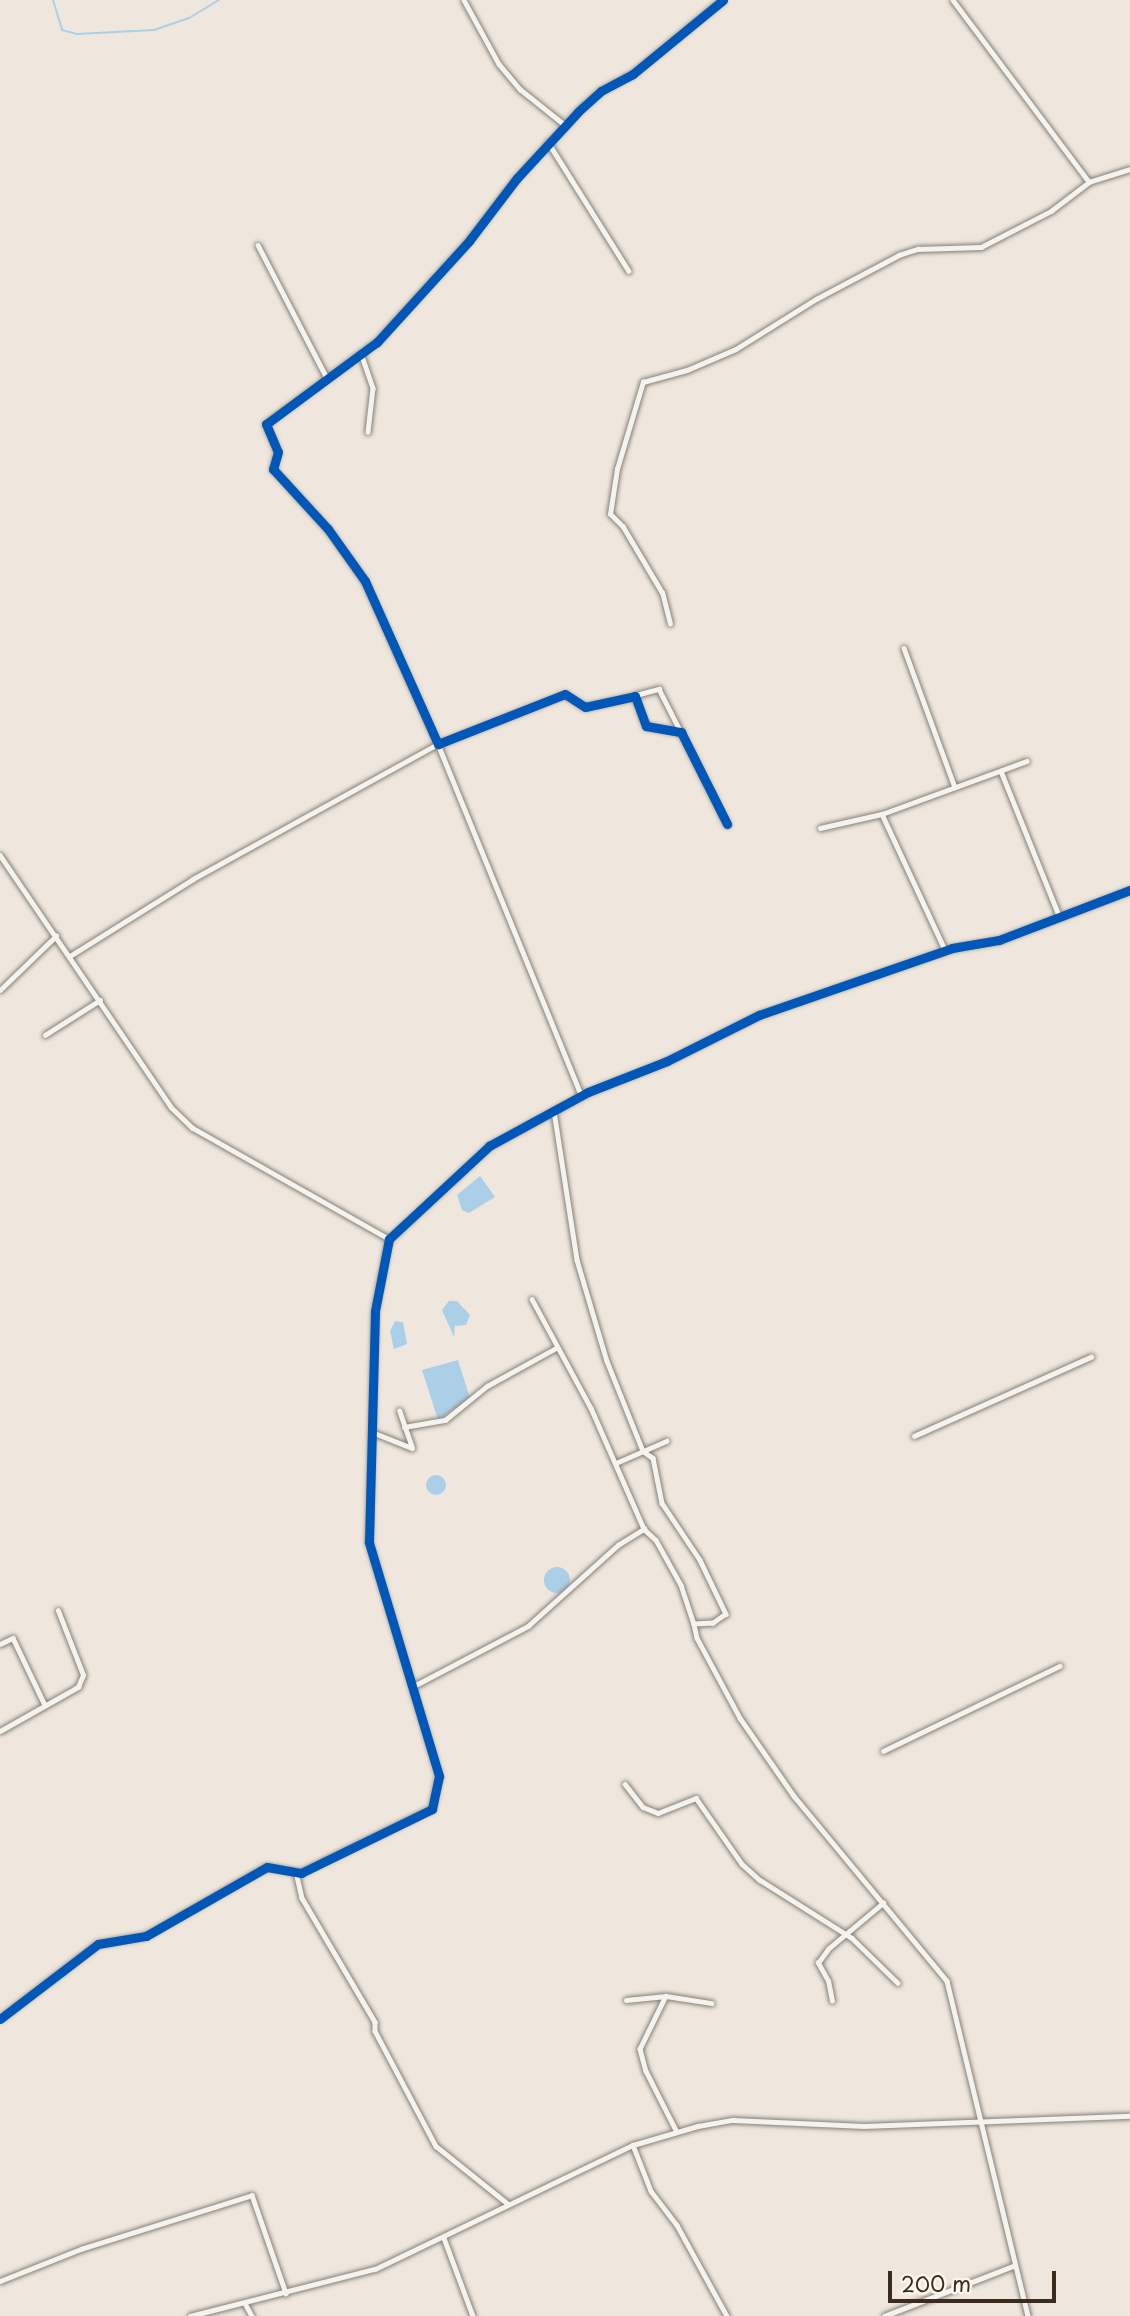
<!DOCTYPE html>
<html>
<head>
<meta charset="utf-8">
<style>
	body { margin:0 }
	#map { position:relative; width:1130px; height:2316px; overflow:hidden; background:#efe7dd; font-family:"Playpen Sans",sans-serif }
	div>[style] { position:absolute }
	.water>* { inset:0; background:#accfe8 }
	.round { border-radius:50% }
	.stream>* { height:2px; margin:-1px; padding:0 1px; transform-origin:1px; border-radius:1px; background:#accfe8 }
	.roads { filter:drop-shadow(0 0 2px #878079) drop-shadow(0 0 2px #878079) }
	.minor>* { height:4.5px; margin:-2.25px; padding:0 2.25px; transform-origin:2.25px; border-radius:2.25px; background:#f5f3ee }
	.tertiary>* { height:5px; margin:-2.5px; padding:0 2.5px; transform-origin:2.5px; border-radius:2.5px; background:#f5f3ee }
	.cycleway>* { height:9px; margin:-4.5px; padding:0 4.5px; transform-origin:4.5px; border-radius:4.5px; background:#0057b8 }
	span { translate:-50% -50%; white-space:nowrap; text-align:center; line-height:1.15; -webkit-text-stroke:5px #fbf7ec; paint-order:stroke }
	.scale { position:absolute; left:888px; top:2271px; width:168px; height:32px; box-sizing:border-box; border:4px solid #3b2a1e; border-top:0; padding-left:9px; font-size:21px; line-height:24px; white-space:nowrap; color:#3b2a1e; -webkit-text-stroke:5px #fbf7ec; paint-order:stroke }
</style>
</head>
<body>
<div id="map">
	<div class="water">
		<i style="clip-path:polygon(480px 1176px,495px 1197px,469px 1213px,462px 1210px,457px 1195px)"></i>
		<i style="clip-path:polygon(449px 1301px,457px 1301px,470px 1315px,466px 1325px,455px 1326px,454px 1337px,442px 1310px)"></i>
		<i style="clip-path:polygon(395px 1321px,403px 1322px,407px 1344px,394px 1349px,390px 1331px)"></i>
		<i style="clip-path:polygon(458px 1360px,470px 1398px,438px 1420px,422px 1370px)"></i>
		<i class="round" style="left:426px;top:1475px;width:20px;height:20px"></i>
		<i class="round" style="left:544px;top:1567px;width:26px;height:26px"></i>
	</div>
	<div class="stream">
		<i style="left:53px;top:0;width:31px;rotate:73deg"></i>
		<i style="left:62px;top:30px;width:16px;rotate:15deg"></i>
		<i style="left:77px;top:34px;width:77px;rotate:-3deg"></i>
		<i style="left:154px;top:30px;width:37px;rotate:-19deg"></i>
		<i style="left:189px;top:18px;width:35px;rotate:-31deg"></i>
	</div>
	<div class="roads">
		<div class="minor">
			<i style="left:464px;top:0;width:73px;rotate:61.3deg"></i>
			<i style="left:499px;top:64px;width:33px;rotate:50deg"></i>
			<i style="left:520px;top:89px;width:58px;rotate:38.7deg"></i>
			<i style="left:723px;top:0;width:117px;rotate:140.6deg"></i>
			<i style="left:633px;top:74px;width:36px;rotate:152deg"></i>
			<i style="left:601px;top:91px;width:31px;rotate:138deg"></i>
			<i style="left:578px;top:112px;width:90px;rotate:132.7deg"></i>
			<i style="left:517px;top:178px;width:79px;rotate:127.3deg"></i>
			<i style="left:469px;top:241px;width:137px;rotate:132.3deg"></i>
			<i style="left:377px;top:342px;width:138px;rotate:143.5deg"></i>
			<i style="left:266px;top:424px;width:30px;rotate:67deg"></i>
			<i style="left:278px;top:452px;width:18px;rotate:106deg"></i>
			<i style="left:273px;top:469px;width:81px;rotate:47.5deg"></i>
			<i style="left:328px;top:529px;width:64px;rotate:54.6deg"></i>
			<i style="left:365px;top:581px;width:179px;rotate:65.9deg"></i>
			<i style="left:438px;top:744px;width:136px;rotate:-21.5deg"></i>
			<i style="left:565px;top:694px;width:24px;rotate:33deg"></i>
			<i style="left:585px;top:707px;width:51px;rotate:-12.4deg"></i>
			<i style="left:635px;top:696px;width:32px;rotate:70deg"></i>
			<i style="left:646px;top:726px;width:36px;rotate:10deg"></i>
			<i style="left:681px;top:732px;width:103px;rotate:63.4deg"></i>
			<i style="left:953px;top:0;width:227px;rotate:53.2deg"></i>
			<i style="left:1089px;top:182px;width:43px;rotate:-17.6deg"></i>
			<i style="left:548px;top:142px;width:152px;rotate:57.9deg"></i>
			<i style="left:258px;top:245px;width:150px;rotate:62.6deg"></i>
			<i style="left:362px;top:356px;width:34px;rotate:71deg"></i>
			<i style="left:373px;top:388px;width:44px;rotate:96.5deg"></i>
			<i style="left:670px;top:624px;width:32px;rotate:-104deg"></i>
			<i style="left:662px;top:593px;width:77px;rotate:-120.6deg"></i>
			<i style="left:623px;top:527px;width:18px;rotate:-135deg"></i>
			<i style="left:610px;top:514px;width:46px;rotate:-81.2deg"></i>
			<i style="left:617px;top:469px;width:91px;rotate:-73.4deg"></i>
			<i style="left:643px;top:382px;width:46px;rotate:-15.3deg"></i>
			<i style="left:687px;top:370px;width:53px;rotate:-23.2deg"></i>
			<i style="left:736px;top:349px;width:94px;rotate:-32deg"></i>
			<i style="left:816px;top:299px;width:94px;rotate:-27.9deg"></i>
			<i style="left:899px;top:255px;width:20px;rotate:-18deg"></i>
			<i style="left:918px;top:249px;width:63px;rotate:-1.8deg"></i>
			<i style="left:981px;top:247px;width:79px;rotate:-27.2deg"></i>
			<i style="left:1051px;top:211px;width:48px;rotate:-37.3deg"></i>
			<i style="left:904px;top:648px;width:148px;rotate:69.9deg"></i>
			<i style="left:636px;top:695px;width:24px;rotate:-15deg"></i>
			<i style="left:659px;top:689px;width:48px;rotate:62.9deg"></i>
			<i style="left:1001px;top:771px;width:155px;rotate:68.1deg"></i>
			<i style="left:882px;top:814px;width:150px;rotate:65.1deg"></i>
			<i style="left:820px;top:828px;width:64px;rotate:-12.7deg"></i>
			<i style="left:882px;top:814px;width:154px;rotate:-20.1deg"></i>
			<i style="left:0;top:855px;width:305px;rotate:55.8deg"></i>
			<i style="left:171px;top:1107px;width:30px;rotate:44deg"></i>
			<i style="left:193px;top:1128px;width:225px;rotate:29.5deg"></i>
			<i style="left:389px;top:1239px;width:73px;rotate:101deg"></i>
			<i style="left:375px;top:1311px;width:231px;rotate:91.5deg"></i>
			<i style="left:369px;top:1542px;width:244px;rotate:73.3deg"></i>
			<i style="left:439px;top:1776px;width:34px;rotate:102deg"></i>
			<i style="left:432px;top:1809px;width:146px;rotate:154deg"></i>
			<i style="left:301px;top:1873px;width:35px;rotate:-170deg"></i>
			<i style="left:267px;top:1867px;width:139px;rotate:150.3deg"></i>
			<i style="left:146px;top:1936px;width:49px;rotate:170.5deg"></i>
			<i style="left:98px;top:1944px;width:123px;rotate:142.6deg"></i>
			<i style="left:70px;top:956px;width:145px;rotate:-32deg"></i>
			<i style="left:193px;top:879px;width:280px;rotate:-28.9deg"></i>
			<i style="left:438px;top:744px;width:380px;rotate:67.8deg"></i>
			<i style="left:0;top:990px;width:78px;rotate:-44deg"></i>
			<i style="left:45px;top:1035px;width:65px;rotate:-32.5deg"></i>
			<i style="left:554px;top:1111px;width:151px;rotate:81.2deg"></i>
			<i style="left:577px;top:1260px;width:105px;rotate:73.5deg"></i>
			<i style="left:607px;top:1361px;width:97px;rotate:68.2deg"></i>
			<i style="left:643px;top:1451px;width:12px;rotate:35deg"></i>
			<i style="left:653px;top:1458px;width:46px;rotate:78.7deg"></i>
			<i style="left:662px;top:1503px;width:69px;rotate:56.3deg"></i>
			<i style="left:700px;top:1560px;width:60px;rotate:64.3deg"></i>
			<i style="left:726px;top:1614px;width:16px;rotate:145deg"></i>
			<i style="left:713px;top:1623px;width:19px;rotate:177deg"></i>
			<i style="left:694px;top:1624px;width:14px;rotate:78deg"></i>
			<i style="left:697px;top:1638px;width:91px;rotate:61.7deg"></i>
			<i style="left:740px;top:1718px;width:95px;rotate:55.3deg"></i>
			<i style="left:794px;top:1796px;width:240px;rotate:50.4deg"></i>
			<i style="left:947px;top:1981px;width:345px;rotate:76.4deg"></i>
			<i style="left:532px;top:1299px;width:124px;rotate:61.6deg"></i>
			<i style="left:591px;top:1408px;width:132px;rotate:66.3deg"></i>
			<i style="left:644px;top:1529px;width:16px;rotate:43deg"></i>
			<i style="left:656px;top:1540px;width:51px;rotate:60.9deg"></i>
			<i style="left:681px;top:1585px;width:41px;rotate:71.6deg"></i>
			<i style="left:404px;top:1427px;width:42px;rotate:-9.7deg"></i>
			<i style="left:445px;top:1420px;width:54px;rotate:-39deg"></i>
			<i style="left:487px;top:1386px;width:79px;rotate:-28.8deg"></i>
			<i style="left:372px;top:1432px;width:43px;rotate:21.8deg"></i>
			<i style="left:412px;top:1448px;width:39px;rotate:-109deg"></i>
			<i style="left:914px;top:1436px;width:194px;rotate:-24.1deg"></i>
			<i style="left:616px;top:1463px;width:55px;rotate:-23.7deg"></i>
			<i style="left:0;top:1644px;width:14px;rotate:-25deg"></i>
			<i style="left:13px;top:1638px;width:74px;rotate:64.5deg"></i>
			<i style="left:412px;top:1687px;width:131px;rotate:-27.7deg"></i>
			<i style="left:528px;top:1626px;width:121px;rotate:-42deg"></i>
			<i style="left:618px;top:1545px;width:31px;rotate:-32deg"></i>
			<i style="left:0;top:1731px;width:90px;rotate:-29.4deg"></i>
			<i style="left:78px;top:1687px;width:13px;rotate:-67deg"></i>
			<i style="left:83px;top:1675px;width:69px;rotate:-111.3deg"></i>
			<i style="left:883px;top:1751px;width:196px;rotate:-25.7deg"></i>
			<i style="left:625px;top:1784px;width:29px;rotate:52deg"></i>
			<i style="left:643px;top:1807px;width:16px;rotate:22deg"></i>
			<i style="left:658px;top:1813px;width:41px;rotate:-21.5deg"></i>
			<i style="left:696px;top:1798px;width:80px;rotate:55.1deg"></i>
			<i style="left:742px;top:1864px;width:24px;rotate:42deg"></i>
			<i style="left:760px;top:1880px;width:109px;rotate:32.2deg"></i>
			<i style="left:852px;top:1938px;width:64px;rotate:44.4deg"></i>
			<i style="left:296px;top:1872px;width:27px;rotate:77deg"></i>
			<i style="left:302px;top:1898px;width:144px;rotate:59.5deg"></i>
			<i style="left:375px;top:2022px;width:9px;rotate:90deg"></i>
			<i style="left:375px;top:2031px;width:130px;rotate:62.1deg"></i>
			<i style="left:436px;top:2146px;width:91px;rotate:38.8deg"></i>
			<i style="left:666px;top:1996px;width:59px;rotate:116.1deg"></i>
			<i style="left:640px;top:2049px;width:23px;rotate:75deg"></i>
			<i style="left:646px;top:2071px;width:68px;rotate:63.1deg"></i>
			<i style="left:626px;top:2000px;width:40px;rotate:-5.7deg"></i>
			<i style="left:666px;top:1996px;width:46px;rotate:8.8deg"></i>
			<i style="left:832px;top:2001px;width:20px;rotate:-101deg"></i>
			<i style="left:828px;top:1981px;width:21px;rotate:-119deg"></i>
			<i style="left:818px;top:1963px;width:17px;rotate:-54deg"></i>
			<i style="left:828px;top:1949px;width:72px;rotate:-39.9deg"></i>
			<i style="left:633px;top:2145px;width:49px;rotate:68.6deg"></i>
			<i style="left:651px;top:2191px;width:43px;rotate:52.6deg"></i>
			<i style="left:677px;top:2225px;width:104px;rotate:61.2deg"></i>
			<i style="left:444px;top:2238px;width:83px;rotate:69.6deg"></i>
			<i style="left:0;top:2281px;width:87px;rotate:-21.6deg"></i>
			<i style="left:81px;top:2249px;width:179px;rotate:-17.5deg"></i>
			<i style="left:252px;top:2195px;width:104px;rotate:70.9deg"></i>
			<i style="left:245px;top:2303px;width:15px;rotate:62deg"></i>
			<i style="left:190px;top:2316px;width:191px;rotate:-14.3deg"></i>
			<i style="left:375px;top:2269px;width:286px;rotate:-25.7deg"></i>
			<i style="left:633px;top:2145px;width:68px;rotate:-16.3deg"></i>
			<i style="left:698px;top:2126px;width:36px;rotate:-10deg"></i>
			<i style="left:733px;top:2120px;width:131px;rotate:2.6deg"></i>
			<i style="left:864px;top:2126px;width:266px;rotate:-2.2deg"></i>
			<i style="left:884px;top:2316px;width:138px;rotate:-21.2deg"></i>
		</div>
		<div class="tertiary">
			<i style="left:389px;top:1239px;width:137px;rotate:-42.9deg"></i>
			<i style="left:489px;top:1146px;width:113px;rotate:-28.6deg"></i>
			<i style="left:588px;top:1092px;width:85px;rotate:-21.4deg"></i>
			<i style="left:667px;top:1061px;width:103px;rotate:-26.6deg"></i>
			<i style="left:759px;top:1015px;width:204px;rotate:-19.1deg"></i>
			<i style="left:952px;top:948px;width:48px;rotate:-9.7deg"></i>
			<i style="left:999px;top:940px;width:140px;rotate:-20.9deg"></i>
		</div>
	</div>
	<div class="cycleway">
		<i style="left:723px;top:0;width:117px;rotate:140.6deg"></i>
		<i style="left:633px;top:74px;width:36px;rotate:152deg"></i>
		<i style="left:601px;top:91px;width:31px;rotate:138deg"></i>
		<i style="left:578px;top:112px;width:90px;rotate:132.7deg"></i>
		<i style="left:517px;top:178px;width:79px;rotate:127.3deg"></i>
		<i style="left:469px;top:241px;width:137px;rotate:132.3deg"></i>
		<i style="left:377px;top:342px;width:138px;rotate:143.5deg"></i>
		<i style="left:266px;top:424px;width:30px;rotate:67deg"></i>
		<i style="left:278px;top:452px;width:18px;rotate:106deg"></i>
		<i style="left:273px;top:469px;width:81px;rotate:47.5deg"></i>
		<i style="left:328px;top:529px;width:64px;rotate:54.6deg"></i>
		<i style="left:365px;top:581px;width:179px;rotate:65.9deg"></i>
		<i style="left:438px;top:744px;width:136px;rotate:-21.5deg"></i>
		<i style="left:565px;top:694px;width:24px;rotate:33deg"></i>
		<i style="left:585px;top:707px;width:51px;rotate:-12.4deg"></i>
		<i style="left:635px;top:696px;width:32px;rotate:70deg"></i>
		<i style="left:646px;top:726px;width:36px;rotate:10deg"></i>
		<i style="left:681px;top:732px;width:103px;rotate:63.4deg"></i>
		<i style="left:0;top:2019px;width:123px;rotate:-37.4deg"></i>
		<i style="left:98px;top:1944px;width:49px;rotate:-9.5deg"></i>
		<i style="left:146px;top:1936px;width:139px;rotate:-29.7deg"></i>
		<i style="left:267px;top:1867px;width:35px;rotate:10deg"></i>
		<i style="left:301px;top:1873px;width:146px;rotate:-26deg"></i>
		<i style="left:432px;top:1809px;width:34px;rotate:-78deg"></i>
		<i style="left:439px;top:1776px;width:244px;rotate:-106.7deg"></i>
		<i style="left:369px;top:1542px;width:231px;rotate:-88.5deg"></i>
		<i style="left:375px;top:1311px;width:73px;rotate:-79deg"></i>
		<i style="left:389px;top:1239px;width:137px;rotate:-42.9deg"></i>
		<i style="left:489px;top:1146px;width:113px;rotate:-28.6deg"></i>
		<i style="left:588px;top:1092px;width:85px;rotate:-21.4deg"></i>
		<i style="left:667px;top:1061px;width:103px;rotate:-26.6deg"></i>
		<i style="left:759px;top:1015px;width:204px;rotate:-19.1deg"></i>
		<i style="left:952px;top:948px;width:48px;rotate:-9.7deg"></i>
		<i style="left:999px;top:940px;width:140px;rotate:-20.9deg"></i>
	</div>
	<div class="scale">200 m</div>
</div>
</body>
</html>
